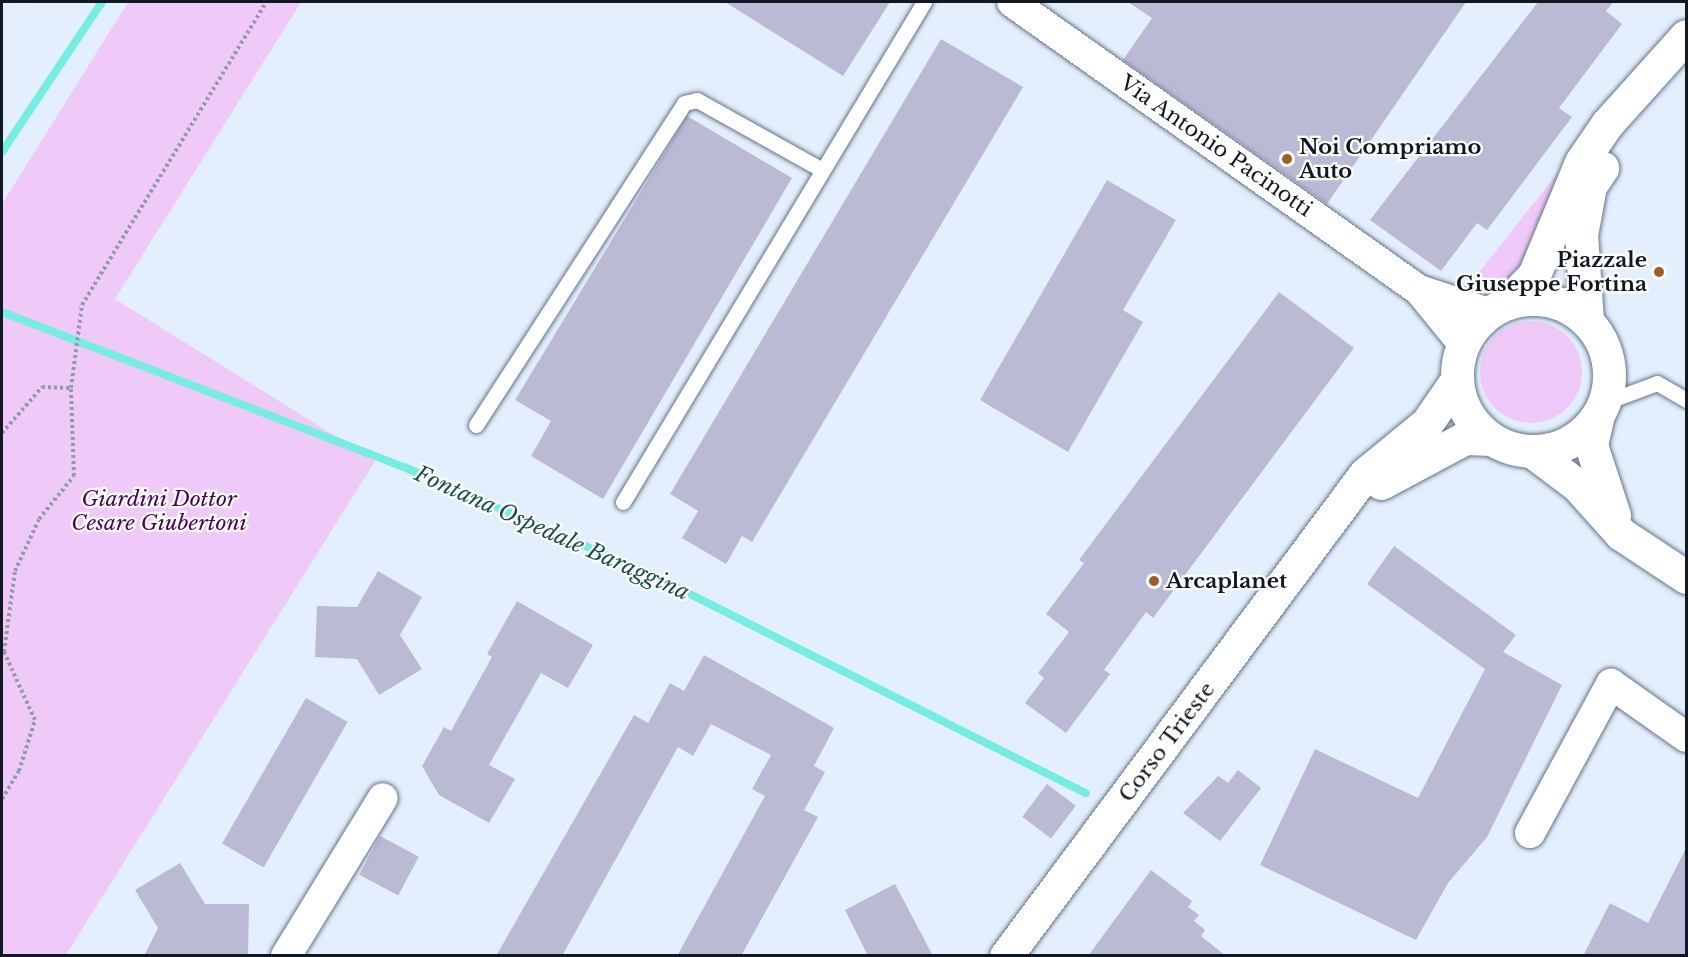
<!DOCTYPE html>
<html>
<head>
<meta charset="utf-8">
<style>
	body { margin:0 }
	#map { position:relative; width:1688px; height:957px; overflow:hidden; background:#e3effd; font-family:"Libre Baskerville",serif }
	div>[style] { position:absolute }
	.green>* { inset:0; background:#efc9f8 }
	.round { border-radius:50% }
	.stream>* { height:8px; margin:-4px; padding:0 4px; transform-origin:4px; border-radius:4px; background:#77ece0 }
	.building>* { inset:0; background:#bbbad5; transform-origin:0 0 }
	.path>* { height:4px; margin-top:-2px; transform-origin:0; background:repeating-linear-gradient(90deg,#929ca8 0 3px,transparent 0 6px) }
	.roads { filter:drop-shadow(0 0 2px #637488) drop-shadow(0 0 2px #637488) }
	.service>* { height:15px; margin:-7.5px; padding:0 7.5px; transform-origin:7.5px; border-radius:7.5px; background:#fff }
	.minor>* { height:30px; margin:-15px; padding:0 15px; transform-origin:15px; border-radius:15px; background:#fff }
	.tertiary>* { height:33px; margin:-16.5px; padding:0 16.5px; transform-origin:16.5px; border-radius:16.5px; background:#fff }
	.secondary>* { height:33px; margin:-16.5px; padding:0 16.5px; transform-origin:16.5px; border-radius:16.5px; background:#fff }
	.secondary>.ring { margin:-16.5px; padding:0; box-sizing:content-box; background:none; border:33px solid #fff; border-radius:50% }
	.dots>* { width:16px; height:16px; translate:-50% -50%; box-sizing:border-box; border:3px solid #fff; border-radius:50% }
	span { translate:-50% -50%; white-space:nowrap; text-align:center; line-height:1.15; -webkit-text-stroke:4.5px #fff; paint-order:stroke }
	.street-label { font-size:21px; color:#111820 }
	.poi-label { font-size:21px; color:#111820; font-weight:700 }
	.left { translate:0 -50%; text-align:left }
	.right { translate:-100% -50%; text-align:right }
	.park-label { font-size:21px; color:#490457; font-style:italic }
	.water-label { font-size:22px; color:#1c504b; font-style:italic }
	.frame { position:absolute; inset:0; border:3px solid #111820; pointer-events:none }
</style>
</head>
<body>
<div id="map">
	<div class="green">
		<i style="clip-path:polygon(128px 2px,301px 2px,115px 299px,375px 461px,66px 955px,2px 955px,2px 204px)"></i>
		<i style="clip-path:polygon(1574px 152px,1536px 250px,1506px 281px,1482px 293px,1462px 294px)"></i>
		<i class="round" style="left:1480px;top:321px;width:102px;height:102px"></i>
	</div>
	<div class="stream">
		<i style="left:2px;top:152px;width:180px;rotate:-56.3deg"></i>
		<i style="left:2px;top:312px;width:431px;rotate:21.1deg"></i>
		<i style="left:404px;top:467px;width:266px;rotate:23.5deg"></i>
		<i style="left:648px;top:573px;width:490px;rotate:26.7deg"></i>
	</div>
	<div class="building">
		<i style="clip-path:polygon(725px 2px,890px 2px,843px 76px)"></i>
		<i style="clip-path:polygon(1128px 2px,1466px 2px,1327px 204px,1123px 60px,1152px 18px)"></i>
		<i style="clip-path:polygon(1538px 2px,1613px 2px,1606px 11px,1622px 24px,1559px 108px,1572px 117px,1487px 230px,1477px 223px,1441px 271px,1370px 220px)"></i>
		<i style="clip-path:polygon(941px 39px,1023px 87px,752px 542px,742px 536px,726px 564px,682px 538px,698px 511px,670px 494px)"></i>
		<i style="clip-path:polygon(687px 116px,792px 178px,603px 499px,531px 456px,551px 421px,515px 400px)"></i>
		<i style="clip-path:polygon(1107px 180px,1176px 220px,1123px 310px,1143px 322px,1068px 452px,980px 400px)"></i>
		<i style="clip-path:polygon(1279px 292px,1354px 348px,1153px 618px,1146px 612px,1104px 670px,1110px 674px,1066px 733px,1025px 703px,1044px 678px,1038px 673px,1069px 632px,1046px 614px,1084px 563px,1079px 560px)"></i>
		<i style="clip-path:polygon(1394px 546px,1516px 635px,1503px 652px,1562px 685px,1487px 837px,1448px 883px,1416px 940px,1260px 865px,1315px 749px,1418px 798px,1485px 669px,1367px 584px)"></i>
		<i style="clip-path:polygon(378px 571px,422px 597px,400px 635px,422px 669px,379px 695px,357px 659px,315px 657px,317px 606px,357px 607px)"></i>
		<i style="clip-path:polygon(517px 601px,593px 645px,568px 688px,541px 673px,489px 765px,515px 779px,489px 823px,439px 795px,422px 766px,444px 727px,451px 731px,492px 657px,487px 654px)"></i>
		<i style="clip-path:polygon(704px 655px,834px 728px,814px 766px,825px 772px,804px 810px,818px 817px,741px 956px,677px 956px,765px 796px,752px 789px,771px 755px,711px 724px,693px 756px,678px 747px,562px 956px,496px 956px,634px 715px,648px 723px,670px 683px,684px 691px)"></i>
		<i style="left:306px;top:698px;width:48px;height:168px;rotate:30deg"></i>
		<i style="clip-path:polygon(1238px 770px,1261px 788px,1220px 841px,1183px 813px,1218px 776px,1228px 783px)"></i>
		<i style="left:1047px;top:784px;width:36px;height:41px;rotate:37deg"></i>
		<i style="left:380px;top:836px;width:44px;height:44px;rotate:28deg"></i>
		<i style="clip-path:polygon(1686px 848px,1686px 956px,1583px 956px,1610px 903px,1648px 923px)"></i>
		<i style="clip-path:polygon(180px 863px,205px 904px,249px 904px,248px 955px,144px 956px,158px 928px,135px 890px)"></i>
		<i style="clip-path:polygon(1151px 870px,1192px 901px,1188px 907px,1199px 915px,1194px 921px,1205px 930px,1201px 936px,1226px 956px,1088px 956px)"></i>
		<i style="clip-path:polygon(895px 884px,933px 956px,868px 956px,845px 910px)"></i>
	</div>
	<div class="path">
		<i style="left:2px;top:433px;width:61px;rotate:-49deg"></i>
		<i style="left:42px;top:387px;width:29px;rotate:2deg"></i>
		<i style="left:2px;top:799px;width:33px;rotate:-59deg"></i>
		<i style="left:19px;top:771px;width:53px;rotate:-72.6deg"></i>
		<i style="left:35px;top:720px;width:75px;rotate:-114.5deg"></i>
		<i style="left:4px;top:652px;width:82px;rotate:-82.3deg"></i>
		<i style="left:15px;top:571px;width:57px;rotate:-65.2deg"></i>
		<i style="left:39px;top:519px;width:55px;rotate:-50.9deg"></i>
		<i style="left:74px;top:476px;width:88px;rotate:-92deg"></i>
		<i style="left:71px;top:388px;width:84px;rotate:-82.5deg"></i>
		<i style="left:82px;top:305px;width:354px;rotate:-58.7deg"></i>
	</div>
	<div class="roads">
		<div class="service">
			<i style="left:1606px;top:402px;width:54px;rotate:-20.4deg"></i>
			<i style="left:1657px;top:383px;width:34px;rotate:30deg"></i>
			<i style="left:476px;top:425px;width:383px;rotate:-57.1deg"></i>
			<i style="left:684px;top:103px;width:13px;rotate:-13deg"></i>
			<i style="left:697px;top:100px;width:143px;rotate:29.2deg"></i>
			<i style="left:623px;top:502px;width:584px;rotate:-58.95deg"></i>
		</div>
		<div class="minor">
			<i style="left:1012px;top:2px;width:499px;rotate:35.3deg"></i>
			<i style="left:1419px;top:290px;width:70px;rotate:50.8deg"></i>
			<i style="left:1419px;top:290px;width:73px;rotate:18.4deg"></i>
			<i style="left:1530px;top:833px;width:170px;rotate:-61.5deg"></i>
			<i style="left:1611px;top:684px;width:92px;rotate:35.2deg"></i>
			<i style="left:286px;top:956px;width:185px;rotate:-58.5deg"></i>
		</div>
		<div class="tertiary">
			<i style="left:1621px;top:534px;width:78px;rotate:33.5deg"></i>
		</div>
		<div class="secondary">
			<i class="ring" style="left:1457px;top:299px;width:119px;height:119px"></i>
			<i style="left:1507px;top:303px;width:39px;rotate:-46deg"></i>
			<i style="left:1534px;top:275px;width:122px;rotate:-67.4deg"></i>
			<i style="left:1581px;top:162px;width:46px;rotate:-55.6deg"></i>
			<i style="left:1607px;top:124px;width:118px;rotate:-48.1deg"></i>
			<i style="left:1587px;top:320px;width:85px;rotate:-94deg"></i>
			<i style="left:1581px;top:235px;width:50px;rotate:-79.6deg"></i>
			<i style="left:1590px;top:186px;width:22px;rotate:-56deg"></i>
			<i style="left:1597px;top:419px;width:27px;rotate:103deg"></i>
			<i style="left:1591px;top:445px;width:74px;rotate:71.8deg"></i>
			<i style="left:1533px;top:452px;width:55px;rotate:36.9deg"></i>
			<i style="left:1577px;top:485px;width:66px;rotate:48.1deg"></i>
			<i style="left:1381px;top:483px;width:95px;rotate:-28.2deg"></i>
			<i style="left:1465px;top:438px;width:26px;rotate:2deg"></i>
			<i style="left:1006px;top:956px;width:601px;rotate:-53.32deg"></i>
			<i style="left:1365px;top:474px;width:80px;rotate:-39.4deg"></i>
			<i style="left:1427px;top:423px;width:51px;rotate:-55.4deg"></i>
		</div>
	</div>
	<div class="dots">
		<i style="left:1287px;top:159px;background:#9d5f25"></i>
		<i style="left:1659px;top:272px;background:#9d5f25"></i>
		<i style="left:1154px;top:581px;background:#9d5f25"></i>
	</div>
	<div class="street-label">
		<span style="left:1216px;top:146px;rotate:35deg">Via Antonio Pacinotti</span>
		<span style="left:1167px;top:742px;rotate:-53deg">Corso Trieste</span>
	</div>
	<div class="poi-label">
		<span class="left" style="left:1299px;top:159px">Noi Compriamo<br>Auto</span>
		<span class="right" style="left:1647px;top:272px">Piazzale<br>Giuseppe Fortina</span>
		<span class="left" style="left:1166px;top:581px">Arcaplanet</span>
	</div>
	<div class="park-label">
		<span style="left:159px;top:511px">Giardini Dottor<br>Cesare Giubertoni</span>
	</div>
	<div class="water-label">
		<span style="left:552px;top:533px;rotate:24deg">Fontana Ospedale Baraggina</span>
	</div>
	<div class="frame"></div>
</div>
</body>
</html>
